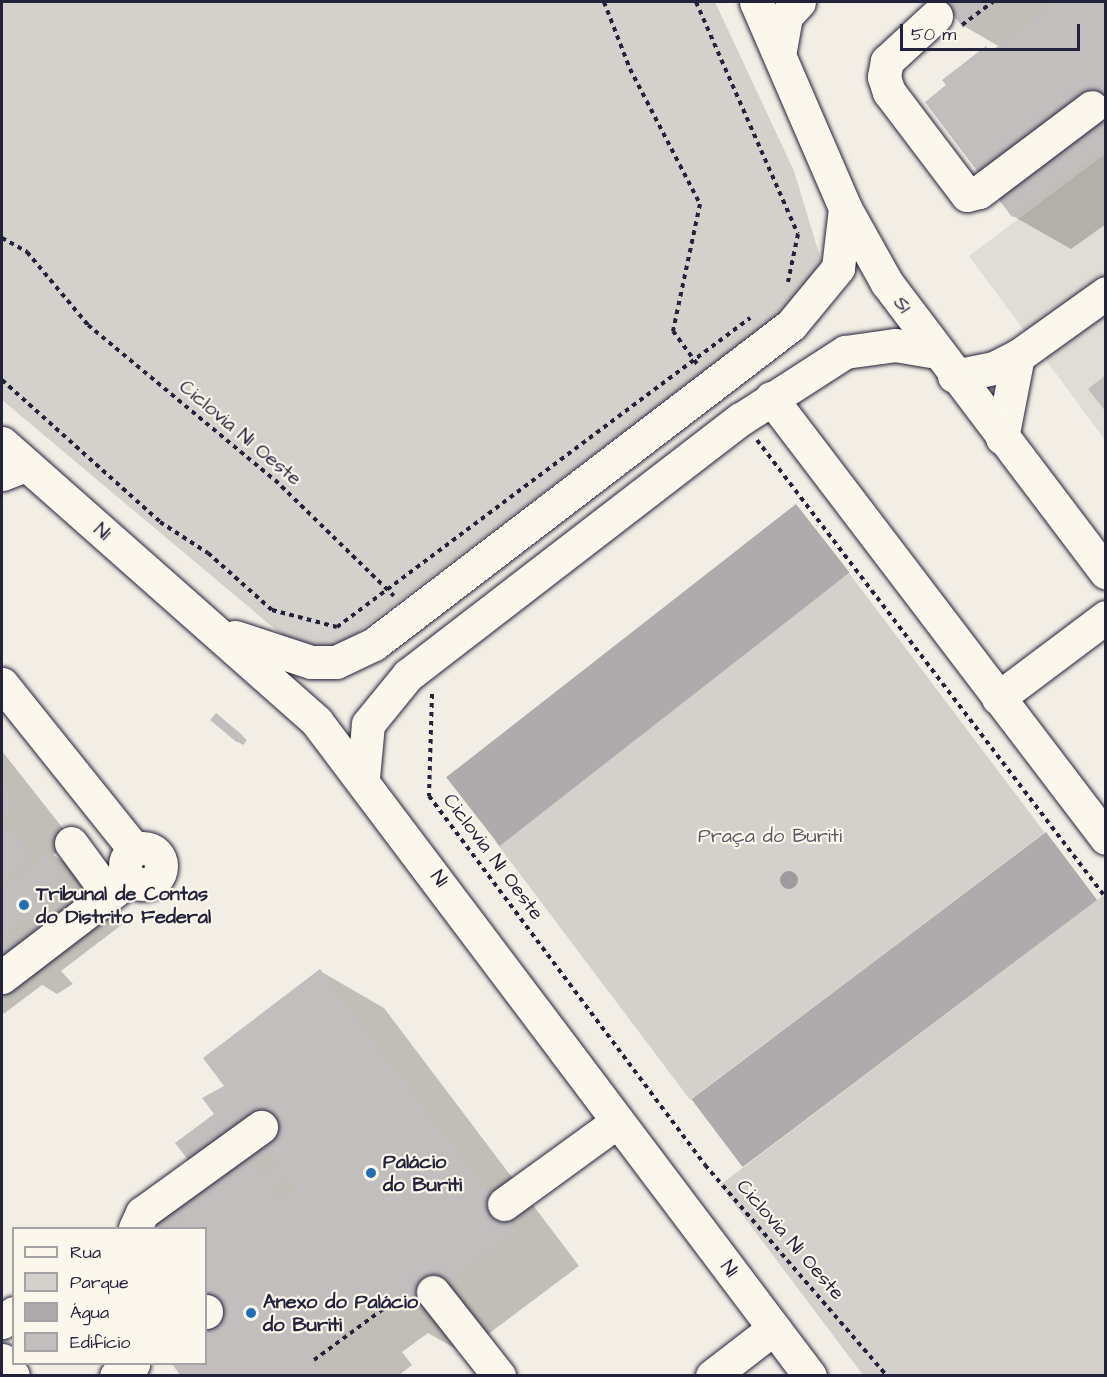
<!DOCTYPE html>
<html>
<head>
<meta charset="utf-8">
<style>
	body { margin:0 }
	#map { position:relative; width:1107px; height:1377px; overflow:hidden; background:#f2eee5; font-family:"Architects Daughter",sans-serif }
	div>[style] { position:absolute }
	.built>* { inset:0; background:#e0dcd6 }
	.green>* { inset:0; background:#d4d1cc; transform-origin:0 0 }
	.water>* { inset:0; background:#aeabad; transform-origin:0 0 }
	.shadow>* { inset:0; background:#0003 }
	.building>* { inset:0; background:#c2bebe; transform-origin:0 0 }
	.path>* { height:4px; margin-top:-2px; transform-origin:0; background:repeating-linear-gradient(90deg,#22223b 0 4.5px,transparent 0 9px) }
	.roads { filter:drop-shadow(0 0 2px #22223b) drop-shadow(0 0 2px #22223b) }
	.minor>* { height:33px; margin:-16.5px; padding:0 16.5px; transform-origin:16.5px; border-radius:16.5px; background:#fbf7ec }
	.minor>.ring { margin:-16.5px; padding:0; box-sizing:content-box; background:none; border:33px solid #fbf7ec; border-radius:50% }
	.major>* { height:33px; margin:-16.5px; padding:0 16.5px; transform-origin:16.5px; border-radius:16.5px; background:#fbf7ec }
	.highway>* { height:33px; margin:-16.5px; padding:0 16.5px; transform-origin:16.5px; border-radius:16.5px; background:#fbf7ec }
	.trees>* { width:18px; height:18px; margin:-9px; border-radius:50%; background:#9d9b9f }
	.dots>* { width:16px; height:16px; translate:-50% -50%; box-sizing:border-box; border:3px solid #fbf7ec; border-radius:50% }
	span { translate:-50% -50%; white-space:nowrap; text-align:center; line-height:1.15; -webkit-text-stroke:4.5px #fbf7ec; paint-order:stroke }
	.street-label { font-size:20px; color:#22223b }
	.park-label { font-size:20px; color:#575766 }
	.poi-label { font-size:20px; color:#22223b; font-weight:700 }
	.left { translate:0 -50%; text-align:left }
	.frame { position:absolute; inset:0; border:3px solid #22223b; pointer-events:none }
	.legend { position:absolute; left:12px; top:1227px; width:195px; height:138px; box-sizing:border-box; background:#fbf7ec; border:2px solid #a4a2a5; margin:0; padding:8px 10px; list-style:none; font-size:18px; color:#22223b }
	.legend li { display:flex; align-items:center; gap:12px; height:30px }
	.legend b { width:30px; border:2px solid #a4a2a5 }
	.scale { position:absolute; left:900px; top:24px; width:180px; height:27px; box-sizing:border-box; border:3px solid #22223b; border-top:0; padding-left:8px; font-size:18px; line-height:21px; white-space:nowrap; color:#22223b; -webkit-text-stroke:4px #fbf7ec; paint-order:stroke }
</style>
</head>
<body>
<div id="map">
	<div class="built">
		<i style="clip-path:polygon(1105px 154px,1105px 440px,969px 256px)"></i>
	</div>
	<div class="green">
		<i style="clip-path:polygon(2px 2px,715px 2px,794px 171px,821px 260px,814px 288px,337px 648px,300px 650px,2px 400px)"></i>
		<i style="left:849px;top:573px;width:325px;height:444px;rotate:53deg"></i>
		<i style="clip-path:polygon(1105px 894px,1105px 1375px,863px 1375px,720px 1185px)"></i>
	</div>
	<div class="water">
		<i style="left:796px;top:504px;width:87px;height:444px;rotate:52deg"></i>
		<i style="left:1046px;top:832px;width:85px;height:444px;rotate:53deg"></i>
	</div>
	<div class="shadow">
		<i style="clip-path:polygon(946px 2px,1106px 2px,1106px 224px,1071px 249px,1013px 216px,927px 102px,987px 48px,993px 52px,1000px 47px,964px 26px)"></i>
		<i style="clip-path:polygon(216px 715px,247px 740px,243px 745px,238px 742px)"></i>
		<i style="clip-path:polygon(2px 751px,72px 840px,53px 855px,105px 889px,128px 920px,61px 971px,73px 984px,57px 994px,42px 985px,2px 1015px)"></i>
		<i style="clip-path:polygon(320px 971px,384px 1008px,579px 1266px,463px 1353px,428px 1333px,402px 1352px,412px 1365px,398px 1376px,183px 1376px,174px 1364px,206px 1364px,206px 1228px,161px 1228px,154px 1218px,216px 1114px,226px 1087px)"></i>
	</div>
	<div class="building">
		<i style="clip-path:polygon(944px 2px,998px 2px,963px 28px)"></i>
		<i style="clip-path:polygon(1058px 2px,1106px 2px,1106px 148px,1012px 217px,925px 102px,946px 85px,942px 80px,986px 46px,990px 52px)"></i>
		<i style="clip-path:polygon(1106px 375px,1106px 412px,1088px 389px)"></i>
		<i style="left:216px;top:713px;width:35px;height:9px;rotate:40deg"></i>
		<i style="clip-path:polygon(2px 787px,16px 807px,2px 817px)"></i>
		<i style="clip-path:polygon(11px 829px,33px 858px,2px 882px,2px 837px)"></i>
		<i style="clip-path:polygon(47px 854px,71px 886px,3px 938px,17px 946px,2px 962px,2px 888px)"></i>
		<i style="clip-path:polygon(evenodd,320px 969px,516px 1229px,398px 1318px,376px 1288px,340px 1315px,349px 1328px,311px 1356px,326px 1376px,181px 1376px,172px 1364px,206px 1364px,206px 1228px,159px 1228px,151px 1218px,192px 1165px,175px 1143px,214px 1114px,202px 1098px,224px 1086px,203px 1058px,320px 969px,269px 1154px,278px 1166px,263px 1177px,254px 1166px,269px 1154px,320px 969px,287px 1178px,295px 1189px,280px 1200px,272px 1189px,287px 1178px)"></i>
	</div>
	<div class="path">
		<i style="left:604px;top:2px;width:72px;rotate:68.8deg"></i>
		<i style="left:630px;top:69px;width:152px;rotate:62.6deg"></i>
		<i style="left:700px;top:204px;width:130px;rotate:102deg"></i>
		<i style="left:673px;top:331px;width:41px;rotate:54deg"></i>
		<i style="left:696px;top:2px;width:253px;rotate:66.3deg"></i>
		<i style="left:798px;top:234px;width:49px;rotate:101.8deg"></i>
		<i style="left:962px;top:25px;width:39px;rotate:-37deg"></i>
		<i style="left:2px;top:238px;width:29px;rotate:29deg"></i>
		<i style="left:27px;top:252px;width:95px;rotate:50.1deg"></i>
		<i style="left:88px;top:325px;width:243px;rotate:39.7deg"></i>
		<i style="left:275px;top:480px;width:166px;rotate:44.3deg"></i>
		<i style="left:2px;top:380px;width:212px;rotate:41.9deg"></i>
		<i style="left:160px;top:522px;width:57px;rotate:32.9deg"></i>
		<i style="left:208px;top:553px;width:86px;rotate:41.7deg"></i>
		<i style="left:272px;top:610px;width:67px;rotate:14.7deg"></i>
		<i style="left:337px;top:627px;width:516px;rotate:-36.8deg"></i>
		<i style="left:757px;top:440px;width:576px;rotate:52.69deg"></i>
		<i style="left:432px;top:694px;width:102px;rotate:91.7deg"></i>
		<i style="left:429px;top:796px;width:461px;rotate:53.2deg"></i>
		<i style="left:705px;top:1165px;width:279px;rotate:49.2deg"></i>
		<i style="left:314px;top:1360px;width:99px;rotate:-36.4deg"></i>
	</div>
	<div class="roads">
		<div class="minor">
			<i style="left:936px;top:16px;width:67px;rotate:137.4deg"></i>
			<i style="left:887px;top:61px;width:16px;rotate:101deg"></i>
			<i style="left:884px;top:77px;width:16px;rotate:72deg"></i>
			<i style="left:889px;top:92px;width:129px;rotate:52.9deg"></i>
			<i style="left:967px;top:195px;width:12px;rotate:-14deg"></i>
			<i style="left:979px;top:192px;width:141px;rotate:-37deg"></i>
			<i style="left:780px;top:50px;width:35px;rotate:-80deg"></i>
			<i style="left:786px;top:16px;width:19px;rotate:-47deg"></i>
			<i style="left:954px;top:376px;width:41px;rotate:-11.3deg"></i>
			<i style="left:994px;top:368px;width:27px;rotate:-27deg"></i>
			<i style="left:1018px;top:356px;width:108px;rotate:-35.6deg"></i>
			<i style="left:771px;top:398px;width:553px;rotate:52.72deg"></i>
			<i style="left:1002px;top:438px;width:84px;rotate:-79deg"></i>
			<i style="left:2px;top:684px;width:211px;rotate:51.3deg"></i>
			<i style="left:998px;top:698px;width:135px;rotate:-36.9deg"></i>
			<i style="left:71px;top:843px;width:61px;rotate:53.7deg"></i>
			<i class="ring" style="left:125px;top:848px;width:3px;height:3px"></i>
			<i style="left:2px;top:977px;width:161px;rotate:-37.4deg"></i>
			<i style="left:504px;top:1204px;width:140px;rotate:-36deg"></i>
			<i style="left:135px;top:1228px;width:17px;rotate:-65deg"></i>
			<i style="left:142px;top:1213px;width:147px;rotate:-35.9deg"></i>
			<i style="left:433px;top:1292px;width:107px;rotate:51.8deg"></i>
			<i style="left:206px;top:1312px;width:1px;rotate:-90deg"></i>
			<i style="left:2px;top:1322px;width:15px;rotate:-37deg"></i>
			<i style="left:2px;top:1360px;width:19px;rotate:55deg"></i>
			<i style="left:116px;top:1376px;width:21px;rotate:-35deg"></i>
			<i style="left:712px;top:1376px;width:78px;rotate:-37.7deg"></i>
		</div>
		<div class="major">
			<i style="left:2px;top:474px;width:25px;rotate:-21deg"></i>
		</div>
		<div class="highway">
			<i style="left:756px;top:2px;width:224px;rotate:66.6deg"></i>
			<i style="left:845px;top:208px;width:86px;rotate:60.8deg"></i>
			<i style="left:887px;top:283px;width:363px;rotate:52.9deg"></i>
			<i style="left:2px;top:443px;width:421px;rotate:41.5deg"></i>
			<i style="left:317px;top:722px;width:819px;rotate:52.99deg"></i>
			<i style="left:235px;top:637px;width:80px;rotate:18.2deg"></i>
			<i style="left:311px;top:662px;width:25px"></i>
			<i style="left:336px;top:662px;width:42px;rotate:-25.3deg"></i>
			<i style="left:374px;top:644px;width:525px;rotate:-37.42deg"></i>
			<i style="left:791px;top:325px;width:74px;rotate:-50.5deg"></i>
			<i style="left:838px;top:268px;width:60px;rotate:-83.3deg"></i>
			<i style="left:363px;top:777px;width:53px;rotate:-84.6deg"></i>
			<i style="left:368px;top:724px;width:63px;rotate:-50.8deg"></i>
			<i style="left:408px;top:675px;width:420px;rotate:-37.6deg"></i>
			<i style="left:741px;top:419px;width:124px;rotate:-32.8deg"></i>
			<i style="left:845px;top:352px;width:50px;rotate:-8deg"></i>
			<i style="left:895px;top:345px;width:42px;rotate:9.7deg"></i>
		</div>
	</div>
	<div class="trees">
		<i style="left:789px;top:880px"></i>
	</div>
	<div class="dots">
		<i style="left:24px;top:905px;background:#1f6fb2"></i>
		<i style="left:371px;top:1173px;background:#1f6fb2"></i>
		<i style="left:251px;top:1313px;background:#1f6fb2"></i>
	</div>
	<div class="street-label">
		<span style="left:902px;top:305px;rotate:55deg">S1</span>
		<span style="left:240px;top:433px;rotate:40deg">Ciclovia N1 Oeste</span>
		<span style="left:102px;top:532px;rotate:41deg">N1</span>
		<span style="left:493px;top:857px;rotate:53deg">Ciclovia N1 Oeste</span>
		<span style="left:439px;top:879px;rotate:54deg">N1</span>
		<span style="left:790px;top:1240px;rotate:49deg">Ciclovia N1 Oeste</span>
		<span style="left:729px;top:1269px;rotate:53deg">N1</span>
	</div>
	<div class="park-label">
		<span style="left:770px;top:836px">Praça do Buriti</span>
	</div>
	<div class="poi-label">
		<span class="left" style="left:36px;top:906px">Tribunal de Contas<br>do Distrito Federal</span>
		<span class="left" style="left:383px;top:1174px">Palácio<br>do Buriti</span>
		<span class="left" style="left:263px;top:1314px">Anexo do Palácio<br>do Buriti</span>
	</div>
	<div class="frame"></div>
	<ul class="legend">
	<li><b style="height:8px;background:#fbf7ec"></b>Rua</li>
	<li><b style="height:16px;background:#d4d1cc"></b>Parque</li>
	<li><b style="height:16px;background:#aeabad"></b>Água</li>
	<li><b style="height:16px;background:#c2bebe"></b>Edifício</li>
	</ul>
	<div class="scale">50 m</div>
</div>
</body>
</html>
